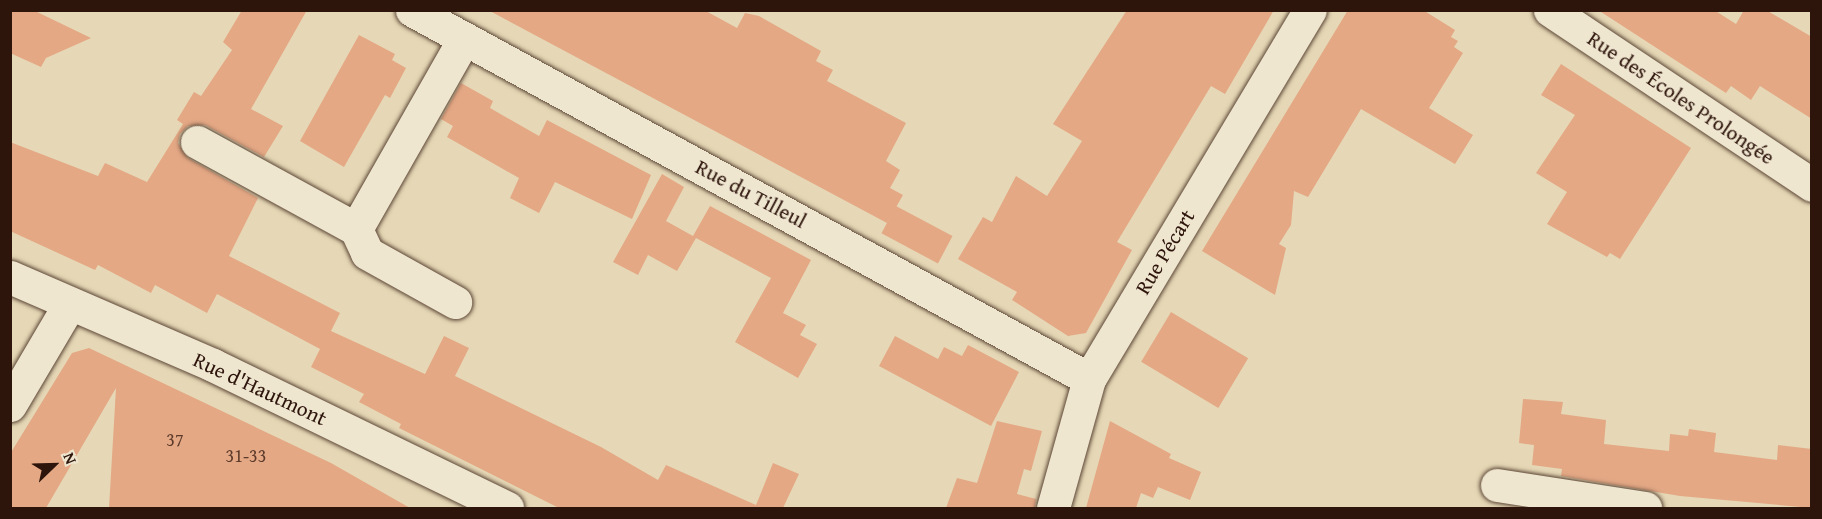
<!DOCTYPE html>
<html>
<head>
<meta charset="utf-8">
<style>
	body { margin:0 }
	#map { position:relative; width:1822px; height:519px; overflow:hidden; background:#e6d8b6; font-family:"Gentium Book Plus",serif }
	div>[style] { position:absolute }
	.building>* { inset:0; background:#e4a885; transform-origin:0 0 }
	.roads { filter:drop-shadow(0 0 2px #5c4636) drop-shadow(0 0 2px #5c4636) }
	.minor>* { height:33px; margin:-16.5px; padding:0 16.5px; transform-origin:16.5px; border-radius:16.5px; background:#efe6d0 }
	span { translate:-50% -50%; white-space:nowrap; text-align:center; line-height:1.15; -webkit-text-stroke:5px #efe6d0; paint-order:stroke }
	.number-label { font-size:18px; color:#5c3a2a }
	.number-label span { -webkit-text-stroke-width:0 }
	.street-label { font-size:21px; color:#2e150c }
	.frame { position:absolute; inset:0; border:12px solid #2e150c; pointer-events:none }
	.north { position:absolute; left:24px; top:435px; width:60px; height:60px; -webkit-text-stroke:4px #efe6d0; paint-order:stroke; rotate:67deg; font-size:16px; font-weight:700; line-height:24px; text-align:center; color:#2e150c }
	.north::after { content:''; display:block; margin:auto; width:21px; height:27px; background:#2e150c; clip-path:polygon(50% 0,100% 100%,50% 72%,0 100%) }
</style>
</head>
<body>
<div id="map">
	<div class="building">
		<i style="clip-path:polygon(10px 10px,33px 10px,91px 38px,46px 58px,41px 67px,10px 53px)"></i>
		<i style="clip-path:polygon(242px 10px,307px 10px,251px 109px,283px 126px,264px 157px,205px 125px,188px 126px,180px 134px,178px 143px,188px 158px,258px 198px,229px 256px,340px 313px,331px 331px,425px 374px,444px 336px,469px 348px,455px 376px,601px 447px,658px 480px,666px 465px,756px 505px,773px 463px,799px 474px,783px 508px,559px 508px,399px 428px,401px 424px,359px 402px,364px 394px,311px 367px,320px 349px,217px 294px,207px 313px,155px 285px,151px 293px,98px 265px,95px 270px,10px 231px,10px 142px,98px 176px,105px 163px,147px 182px,183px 124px,177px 120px,194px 92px,201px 96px,232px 50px,223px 42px)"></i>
		<i style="clip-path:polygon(488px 10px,704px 10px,737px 28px,745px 13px,759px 16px,821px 51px,816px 61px,833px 70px,827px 81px,906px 123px,886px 161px,900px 170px,890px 188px,903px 195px,887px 223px)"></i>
		<i style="clip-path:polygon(1127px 10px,1274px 10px,1225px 94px,1211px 86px,1117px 242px,1132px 250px,1086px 333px,1068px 336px,1012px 300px,1017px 292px,958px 259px,983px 217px,992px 222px,1016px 176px,1047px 196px,1082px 141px,1053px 124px)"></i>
		<i style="clip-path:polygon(1348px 10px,1423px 10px,1455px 30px,1451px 37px,1458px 41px,1454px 47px,1463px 53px,1429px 108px,1473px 135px,1455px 164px,1361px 109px,1308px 197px,1294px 191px,1291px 225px,1279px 244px,1286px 248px,1275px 295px,1202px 251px)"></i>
		<i style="clip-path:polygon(1598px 10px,1714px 10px,1736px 24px,1744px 10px,1766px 10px,1812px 37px,1812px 119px,1760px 86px,1751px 100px,1731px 86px,1726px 93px)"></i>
		<i style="clip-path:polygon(359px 35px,395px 54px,392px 60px,406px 68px,390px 98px,385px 95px,344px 167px,300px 141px)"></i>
		<i style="clip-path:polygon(1561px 64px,1691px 148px,1620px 259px,1610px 253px,1607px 257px,1547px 224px,1567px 192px,1536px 173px,1575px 115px,1541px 95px)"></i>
		<i style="clip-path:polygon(461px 83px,493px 101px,490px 108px,539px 136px,547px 120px,651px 175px,632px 219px,555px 182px,539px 213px,510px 198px,519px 178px,447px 137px,453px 126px,441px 119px)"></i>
		<i style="clip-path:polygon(662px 174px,684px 187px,666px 221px,693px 236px,710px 206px,811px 260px,783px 313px,806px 325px,800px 335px,817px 344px,798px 378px,735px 342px,771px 278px,696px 238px,677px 271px,648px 255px,638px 275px,613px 262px)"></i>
		<i style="left:896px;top:206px;width:64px;height:31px;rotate:28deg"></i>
		<i style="left:1171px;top:312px;width:90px;height:58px;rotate:31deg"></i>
		<i style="clip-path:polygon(895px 336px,938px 359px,944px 347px,962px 356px,968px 345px,1019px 372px,991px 426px,879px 366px)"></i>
		<i style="clip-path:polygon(89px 348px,331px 463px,410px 508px,109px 508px,116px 388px,46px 508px,10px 508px,10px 454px,72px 353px)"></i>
		<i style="clip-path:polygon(1523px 399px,1563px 402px,1561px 414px,1606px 420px,1604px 444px,1669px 451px,1670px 434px,1688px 436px,1689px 429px,1716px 433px,1714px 452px,1777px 460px,1778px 445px,1812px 449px,1812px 508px,1680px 496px,1561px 476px,1562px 469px,1532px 465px,1534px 445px,1519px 443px)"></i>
		<i style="clip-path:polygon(997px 421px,1042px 431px,1031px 471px,1024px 469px,1017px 494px,1036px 499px,1035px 508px,946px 508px,957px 478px,977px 483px)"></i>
		<i style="clip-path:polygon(1110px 421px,1171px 454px,1169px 458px,1201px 472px,1190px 500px,1158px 487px,1153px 498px,1141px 493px,1136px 508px,1086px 508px)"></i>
	</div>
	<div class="roads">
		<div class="minor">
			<i style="left:412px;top:10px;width:771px;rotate:28.59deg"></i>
			<i style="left:1550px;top:10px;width:315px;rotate:33.7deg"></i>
			<i style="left:197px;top:142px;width:181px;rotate:28.7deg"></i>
			<i style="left:356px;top:229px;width:219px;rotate:-60.4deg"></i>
			<i style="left:356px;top:229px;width:26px;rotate:65deg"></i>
			<i style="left:367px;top:253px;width:101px;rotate:29.1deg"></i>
			<i style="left:10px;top:277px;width:221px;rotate:23.4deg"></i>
			<i style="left:213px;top:365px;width:327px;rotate:25.9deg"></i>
			<i style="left:10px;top:405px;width:116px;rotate:-59.5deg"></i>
			<i style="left:1497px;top:485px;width:150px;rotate:8.8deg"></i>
			<i style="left:1053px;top:508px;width:134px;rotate:-74.4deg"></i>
			<i style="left:1089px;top:379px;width:430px;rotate:-59.1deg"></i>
		</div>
	</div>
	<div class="number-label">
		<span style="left:175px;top:440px">37</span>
		<span style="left:246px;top:456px">31-33</span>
	</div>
	<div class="street-label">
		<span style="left:1681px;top:98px;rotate:34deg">Rue des Écoles Prolongée</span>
		<span style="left:751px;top:194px;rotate:28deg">Rue du Tilleul</span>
		<span style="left:1165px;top:252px;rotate:-59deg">Rue Pécart</span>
		<span style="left:260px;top:389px;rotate:25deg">Rue d'Hautmont</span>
	</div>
	<div class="frame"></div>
	<div class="north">N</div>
</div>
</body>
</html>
